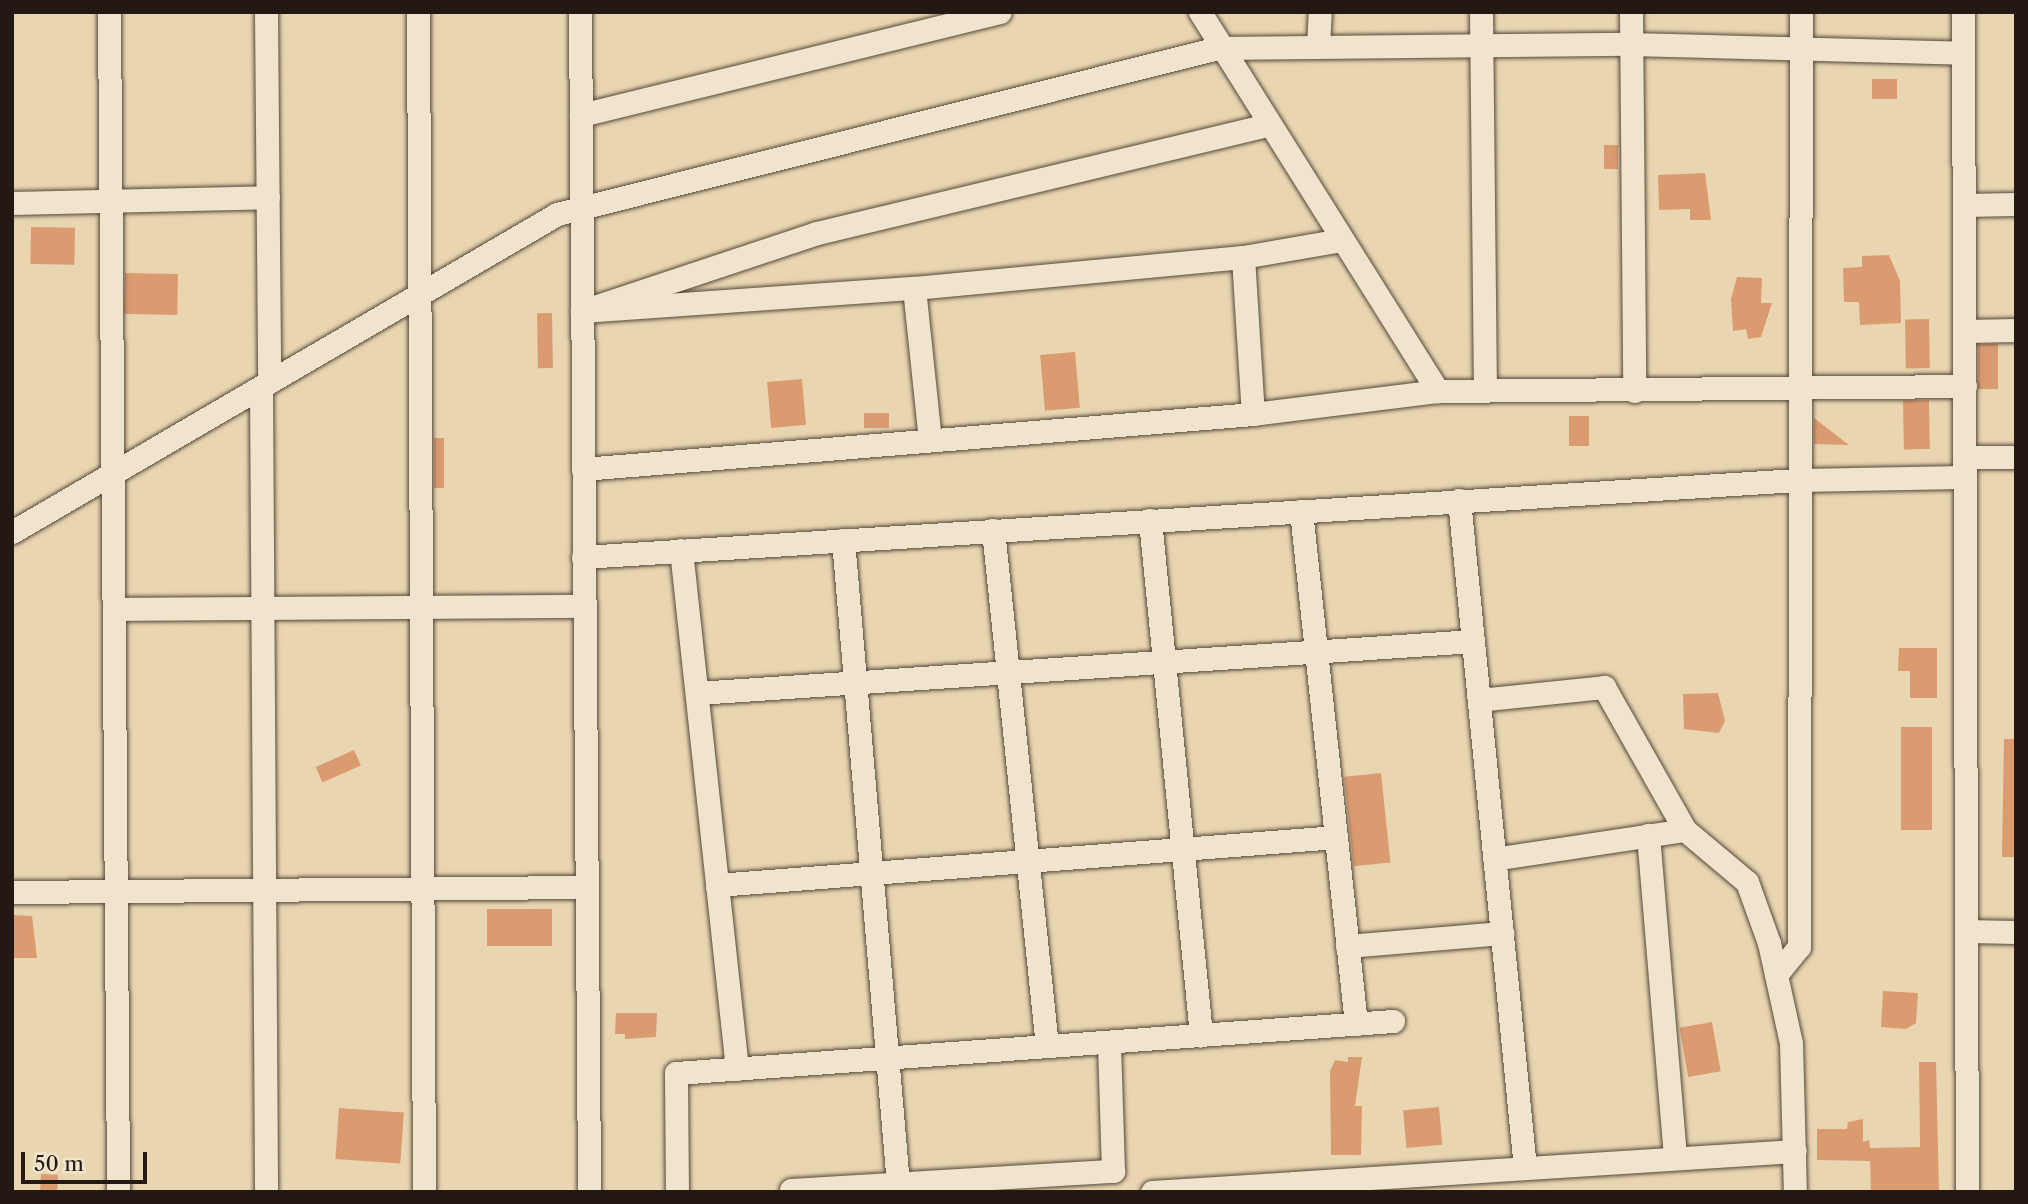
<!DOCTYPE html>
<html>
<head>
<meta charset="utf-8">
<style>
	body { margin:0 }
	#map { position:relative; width:2028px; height:1204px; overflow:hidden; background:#e9d6b1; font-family:"Libre Caslon Text",serif }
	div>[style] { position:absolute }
	.building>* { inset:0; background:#db9b71; transform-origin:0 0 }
	.roads { filter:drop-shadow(0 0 2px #55483b) drop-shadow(0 0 2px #55483b) }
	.minor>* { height:23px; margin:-11.5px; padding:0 11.5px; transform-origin:11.5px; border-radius:11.5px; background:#f1e4cc }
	span { translate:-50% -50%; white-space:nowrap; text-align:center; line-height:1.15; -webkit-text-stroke:5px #f1e4cc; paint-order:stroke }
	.frame { position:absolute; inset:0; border:14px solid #241814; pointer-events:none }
	.scale { position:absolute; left:21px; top:1152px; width:126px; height:32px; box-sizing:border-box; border:4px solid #241814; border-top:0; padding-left:9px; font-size:21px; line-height:24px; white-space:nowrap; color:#241814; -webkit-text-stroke:5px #f1e4cc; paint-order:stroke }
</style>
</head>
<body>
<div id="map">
	<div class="building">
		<i style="left:1872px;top:79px;width:25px;height:20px"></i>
		<i style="left:1604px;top:145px;width:14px;height:24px"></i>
		<i style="clip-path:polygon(1705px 173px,1711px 220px,1690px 220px,1690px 209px,1659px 210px,1658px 175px)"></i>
		<i style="left:31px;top:227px;width:44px;height:37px;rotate:1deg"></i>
		<i style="clip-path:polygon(1889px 255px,1900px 281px,1901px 323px,1860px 325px,1859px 302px,1844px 302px,1843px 268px,1862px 267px,1862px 256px)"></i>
		<i style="left:125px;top:273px;width:53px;height:41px;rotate:1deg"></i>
		<i style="clip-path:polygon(1737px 277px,1762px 278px,1761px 303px,1772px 303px,1761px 337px,1748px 339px,1746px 329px,1733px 331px,1731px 299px)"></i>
		<i style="left:552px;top:313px;width:55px;height:15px;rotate:89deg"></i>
		<i style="left:1929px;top:319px;width:49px;height:24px;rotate:89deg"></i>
		<i style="left:1998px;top:344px;width:45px;height:20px;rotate:90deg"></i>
		<i style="left:1075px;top:352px;width:56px;height:35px;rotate:85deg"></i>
		<i style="left:802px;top:379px;width:46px;height:35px;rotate:85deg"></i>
		<i style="left:1929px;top:400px;width:49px;height:26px;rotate:89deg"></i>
		<i style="left:889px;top:413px;width:15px;height:25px;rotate:90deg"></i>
		<i style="left:1569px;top:416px;width:20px;height:30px"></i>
		<i style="clip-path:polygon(1814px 418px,1849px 445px,1814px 444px)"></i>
		<i style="left:434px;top:438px;width:10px;height:50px"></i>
		<i style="clip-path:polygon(1899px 648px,1937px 648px,1937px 698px,1910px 698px,1910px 671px,1898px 671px)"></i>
		<i style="clip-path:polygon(1718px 693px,1725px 721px,1719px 733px,1684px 729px,1683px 694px)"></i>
		<i style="left:1932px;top:727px;width:103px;height:31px;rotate:90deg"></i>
		<i style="clip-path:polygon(2004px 739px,2016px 739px,2016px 857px,2002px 857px)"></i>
		<i style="left:354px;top:750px;width:17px;height:42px;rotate:66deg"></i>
		<i style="left:1381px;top:773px;width:90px;height:37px;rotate:84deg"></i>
		<i style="left:487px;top:909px;width:65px;height:37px"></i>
		<i style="clip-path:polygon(12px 915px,32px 916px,37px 958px,12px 958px)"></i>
		<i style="clip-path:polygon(1883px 991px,1918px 993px,1916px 1023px,1906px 1029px,1881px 1027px)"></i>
		<i style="clip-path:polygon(616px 1013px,657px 1013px,656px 1037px,625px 1039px,625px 1034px,615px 1034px)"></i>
		<i style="left:1712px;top:1022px;width:50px;height:33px;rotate:80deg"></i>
		<i style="clip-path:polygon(1348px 1057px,1362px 1057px,1355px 1106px,1362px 1106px,1361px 1155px,1331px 1155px,1330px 1071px,1335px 1060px,1348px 1062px)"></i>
		<i style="clip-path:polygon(1919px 1062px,1936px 1062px,1939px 1192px,1871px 1192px,1870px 1161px,1817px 1160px,1817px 1129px,1847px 1129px,1848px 1122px,1863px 1119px,1863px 1142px,1869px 1140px,1870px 1148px,1920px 1147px)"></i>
		<i style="left:1439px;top:1107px;width:38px;height:36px;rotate:85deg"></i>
		<i style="left:339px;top:1108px;width:65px;height:51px;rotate:4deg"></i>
		<i style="left:41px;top:1174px;width:17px;height:18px;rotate:3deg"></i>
	</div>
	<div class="roads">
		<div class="minor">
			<i style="left:109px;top:12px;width:1180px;rotate:89.56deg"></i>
			<i style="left:266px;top:12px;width:370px;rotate:89.5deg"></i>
			<i style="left:418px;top:12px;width:1180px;rotate:89.71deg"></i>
			<i style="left:580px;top:12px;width:1180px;rotate:89.56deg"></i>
			<i style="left:1200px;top:12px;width:448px;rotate:57.9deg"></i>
			<i style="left:1481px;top:12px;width:379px;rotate:89.4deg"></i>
			<i style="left:1631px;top:12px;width:379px;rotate:89.5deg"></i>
			<i style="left:1963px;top:12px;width:1180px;rotate:89.81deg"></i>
			<i style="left:1318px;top:46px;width:34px;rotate:-87deg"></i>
			<i style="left:581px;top:115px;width:431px;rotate:-13.8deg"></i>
			<i style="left:1267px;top:125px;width:463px;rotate:166.5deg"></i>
			<i style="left:817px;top:233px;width:248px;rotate:161.6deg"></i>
			<i style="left:582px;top:311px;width:333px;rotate:-4deg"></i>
			<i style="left:914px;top:288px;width:330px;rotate:-5.4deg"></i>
			<i style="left:1243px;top:257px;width:99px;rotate:-9.8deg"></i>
			<i style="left:12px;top:203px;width:256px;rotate:-1.3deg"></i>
			<i style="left:1964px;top:205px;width:52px;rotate:-1.1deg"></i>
			<i style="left:1243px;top:257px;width:157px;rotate:86.4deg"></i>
			<i style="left:914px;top:288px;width:152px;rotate:84deg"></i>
			<i style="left:1965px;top:331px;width:51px;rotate:-1.1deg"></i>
			<i style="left:261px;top:387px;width:805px;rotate:89.64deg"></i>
			<i style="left:1965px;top:457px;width:51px"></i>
			<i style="left:583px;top:469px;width:672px;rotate:-4.69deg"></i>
			<i style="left:1253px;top:414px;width:186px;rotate:-7.1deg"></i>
			<i style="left:1438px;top:391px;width:527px;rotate:-0.54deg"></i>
			<i style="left:1459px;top:500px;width:671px;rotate:84.36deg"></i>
			<i style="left:1301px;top:511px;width:516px;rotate:83.88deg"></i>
			<i style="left:1150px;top:520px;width:518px;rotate:84.34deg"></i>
			<i style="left:993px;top:530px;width:519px;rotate:84.03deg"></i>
			<i style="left:12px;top:532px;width:631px;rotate:-30.26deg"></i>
			<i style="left:557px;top:214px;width:682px;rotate:-14.1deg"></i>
			<i style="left:1218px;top:48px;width:412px;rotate:-0.6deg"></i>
			<i style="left:1630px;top:44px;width:333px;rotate:1.5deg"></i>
			<i style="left:843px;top:540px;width:646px;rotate:85.12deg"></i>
			<i style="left:681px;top:550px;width:522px;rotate:83.84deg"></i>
			<i style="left:583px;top:557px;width:1215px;rotate:-3.63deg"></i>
			<i style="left:1796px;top:480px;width:169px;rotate:-1deg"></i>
			<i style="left:114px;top:609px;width:469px;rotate:-0.4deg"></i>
			<i style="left:697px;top:693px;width:778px;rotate:-3.83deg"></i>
			<i style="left:1479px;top:700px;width:126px;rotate:-5.9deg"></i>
			<i style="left:1604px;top:687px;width:164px;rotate:60.5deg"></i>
			<i style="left:1685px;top:830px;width:193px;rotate:171.4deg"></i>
			<i style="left:1685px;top:830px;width:81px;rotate:40deg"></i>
			<i style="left:1747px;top:882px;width:65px;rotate:70.2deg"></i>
			<i style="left:1769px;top:943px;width:102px;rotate:77.6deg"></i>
			<i style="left:1791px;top:1043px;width:149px;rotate:88.5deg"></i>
			<i style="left:1648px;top:835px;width:324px;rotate:85.2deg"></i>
			<i style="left:717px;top:885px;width:621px;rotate:-4.43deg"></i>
			<i style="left:12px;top:892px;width:574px;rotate:-0.5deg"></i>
			<i style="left:1966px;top:931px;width:50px;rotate:1.1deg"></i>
			<i style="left:1347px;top:946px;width:156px;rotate:-4.8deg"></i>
			<i style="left:1776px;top:975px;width:36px;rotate:-51deg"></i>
			<i style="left:1799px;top:947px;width:935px;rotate:-89.88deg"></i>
			<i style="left:791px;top:1190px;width:323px;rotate:-3.4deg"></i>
			<i style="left:1113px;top:1171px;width:129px;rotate:-91.8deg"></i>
			<i style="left:677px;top:1192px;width:119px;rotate:-90.5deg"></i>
			<i style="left:676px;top:1073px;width:719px;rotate:-4.15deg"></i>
			<i style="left:1152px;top:1192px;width:644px;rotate:-3.65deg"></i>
		</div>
	</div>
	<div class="frame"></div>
	<div class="scale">50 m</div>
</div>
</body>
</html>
